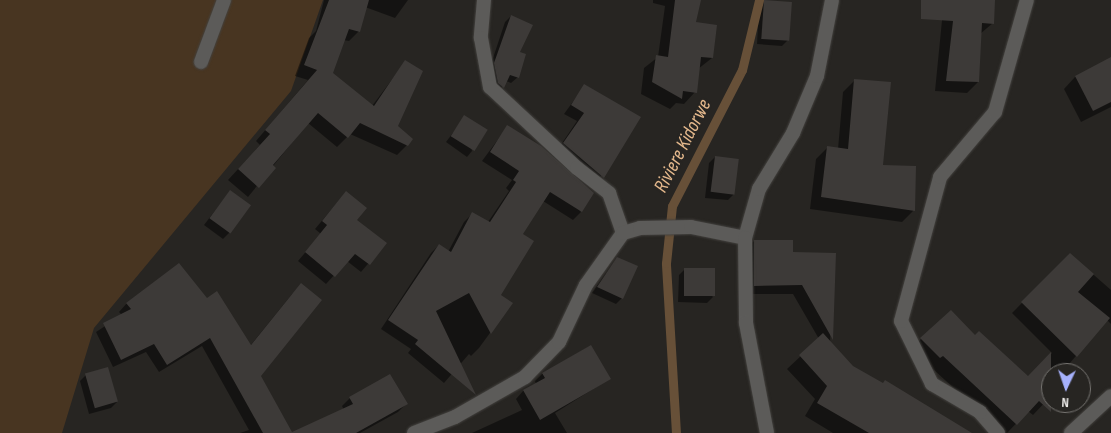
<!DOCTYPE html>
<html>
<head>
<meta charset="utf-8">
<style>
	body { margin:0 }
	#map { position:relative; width:1111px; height:433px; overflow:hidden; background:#272522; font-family:"Sofia Sans Condensed",sans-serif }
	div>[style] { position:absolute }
	.green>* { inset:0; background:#483521 }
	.shadow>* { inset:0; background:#0007 }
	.stream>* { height:9px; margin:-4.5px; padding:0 4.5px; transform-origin:4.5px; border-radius:4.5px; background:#675038 }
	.building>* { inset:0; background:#3d3a38; transform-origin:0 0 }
	.roads { filter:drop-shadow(0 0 1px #43413e) drop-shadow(0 0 1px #43413e) }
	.minor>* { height:14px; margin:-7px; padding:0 7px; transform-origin:7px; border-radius:7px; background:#5c5b59 }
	span { translate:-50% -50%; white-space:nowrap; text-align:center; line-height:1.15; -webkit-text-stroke:4.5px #272522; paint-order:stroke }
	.water-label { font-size:20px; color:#e4b88c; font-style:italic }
	.north { position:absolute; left:1041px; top:363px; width:50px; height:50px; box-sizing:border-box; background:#272522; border:1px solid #767471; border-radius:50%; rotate:183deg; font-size:14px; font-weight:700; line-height:20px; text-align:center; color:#eceae8 }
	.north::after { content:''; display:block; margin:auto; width:18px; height:22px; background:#a6b1fc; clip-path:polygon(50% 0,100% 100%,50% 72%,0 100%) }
</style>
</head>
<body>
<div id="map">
	<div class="green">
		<i style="clip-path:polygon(0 0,323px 0,291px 91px,94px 328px,62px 433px,0 433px)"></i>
	</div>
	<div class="shadow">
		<i style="clip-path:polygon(324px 0,408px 0,395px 18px,365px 7px,359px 31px,349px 41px,343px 40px,331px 73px,372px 106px,406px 61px,396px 127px,407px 145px,397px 155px,350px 134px,337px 147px,308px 123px,248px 197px,228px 180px,260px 145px,256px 141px,308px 80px,295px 76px,309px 38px,316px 31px)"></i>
		<i style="clip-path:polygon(653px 0,700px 0,694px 23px,712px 58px,698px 69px,695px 92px,684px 104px,676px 103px,670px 109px,641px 94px,644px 68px,658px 57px,665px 6px,653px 3px)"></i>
		<i style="clip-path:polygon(944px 0,994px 0,993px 23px,980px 34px,978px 82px,967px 93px,935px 91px)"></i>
		<i style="clip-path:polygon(765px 2px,788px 40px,782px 46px,757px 44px,759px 8px)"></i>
		<i style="clip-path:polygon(511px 16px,519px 53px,518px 77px,511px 83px,506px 81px,497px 93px,489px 70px,505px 22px)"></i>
		<i style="clip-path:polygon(1111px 59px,1111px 107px,1081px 122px,1064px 89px,1075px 77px)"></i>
		<i style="clip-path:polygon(855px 80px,882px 166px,914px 167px,913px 211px,902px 222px,810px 209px,816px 159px,827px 148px,838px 149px,843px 92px)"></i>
		<i style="clip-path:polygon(585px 85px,639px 118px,595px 185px,556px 152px,577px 121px,564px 114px)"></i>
		<i style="clip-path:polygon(465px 117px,472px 151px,467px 157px,446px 142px)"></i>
		<i style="clip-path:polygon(508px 126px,581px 212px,573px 220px,543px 201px,521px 235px,499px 295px,511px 304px,479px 348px,471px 356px,469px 354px,444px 383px,408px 353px,411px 349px,381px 329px,431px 253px,439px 245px,448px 252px,464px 222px,472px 214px,488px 222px,509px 191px,506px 188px,512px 180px,482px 161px)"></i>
		<i style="clip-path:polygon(715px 157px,734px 194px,728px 200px,705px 198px,709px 163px)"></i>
		<i style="clip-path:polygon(230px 191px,229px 233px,223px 239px,204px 225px)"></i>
		<i style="clip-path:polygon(346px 192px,355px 221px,385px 244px,361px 272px,347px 261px,326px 284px,298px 261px,321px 234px,315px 229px)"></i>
		<i style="clip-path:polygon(754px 241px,792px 253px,835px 254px,830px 342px,852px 367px,959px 433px,833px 433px,805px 416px,815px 399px,787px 369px,819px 339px,793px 294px,746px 294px,745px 250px)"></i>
		<i style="clip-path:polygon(1070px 254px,1111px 290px,1111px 324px,1107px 320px,1063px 371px,1065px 373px,1051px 373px,1051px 396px,1033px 415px,1028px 411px,1007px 433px,1003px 433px,911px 349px,921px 339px,975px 337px,1028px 378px,1052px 353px,1012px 313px)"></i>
		<i style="clip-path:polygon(617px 258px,622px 298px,616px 304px,592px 293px)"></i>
		<i style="clip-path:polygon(685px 269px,713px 297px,707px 303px,678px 302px,679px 275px)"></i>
		<i style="clip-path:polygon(293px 293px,259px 376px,291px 433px,344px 410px,342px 406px,350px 398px,406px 404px,398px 412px,360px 433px,240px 433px,249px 430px,202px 346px,159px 372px,146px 352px,113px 367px,96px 332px,122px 315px,119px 312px,127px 303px,206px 300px,250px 346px)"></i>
		<i style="clip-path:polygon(590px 346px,609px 379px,555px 413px,567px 433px,472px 433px,522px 410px,516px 399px,523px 391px,536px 384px,535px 381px,542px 374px)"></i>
		<i style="clip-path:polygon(86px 375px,117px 402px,111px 408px,89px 414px,80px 381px)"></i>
	</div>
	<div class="stream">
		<i style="left:676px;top:433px;width:170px;rotate:-93.4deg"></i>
		<i style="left:666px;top:263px;width:57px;rotate:-84deg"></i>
		<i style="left:672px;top:206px;width:153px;rotate:-62.8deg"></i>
		<i style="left:742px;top:70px;width:72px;rotate:-76.3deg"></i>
	</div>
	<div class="building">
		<i style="clip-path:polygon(329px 0,369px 0,360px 32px,349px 29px,333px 73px,374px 106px,405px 60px,423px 71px,398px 126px,413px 139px,408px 146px,360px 123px,348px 138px,318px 113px,273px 165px,276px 168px,259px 188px,238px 169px,270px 134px,265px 130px,317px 70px,304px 65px)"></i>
		<i style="clip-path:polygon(675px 0,701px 0,696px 22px,717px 25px,713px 58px,701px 57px,697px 93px,683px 91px,682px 99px,652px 82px,656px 55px,668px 57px)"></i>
		<i style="left:764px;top:0;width:28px;height:39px;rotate:4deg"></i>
		<i style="clip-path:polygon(921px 0,995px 0,994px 24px,982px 23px,979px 82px,946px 81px,953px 21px,921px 19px)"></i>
		<i style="clip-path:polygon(511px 15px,533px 25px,520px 52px,526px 54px,519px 78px,510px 75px,504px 88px,498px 83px,494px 63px)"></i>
		<i style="clip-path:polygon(1111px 57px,1111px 102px,1093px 111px,1075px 76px)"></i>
		<i style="clip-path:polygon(854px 79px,891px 82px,883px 165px,916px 166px,915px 211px,821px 197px,827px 146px,848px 149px)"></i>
		<i style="clip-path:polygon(584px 84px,641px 117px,604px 178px,563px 143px,584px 113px,571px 105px)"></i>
		<i style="left:464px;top:115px;width:28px;height:25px;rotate:32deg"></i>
		<i style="clip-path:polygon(507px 125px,541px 146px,594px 193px,582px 212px,550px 192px,523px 234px,534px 241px,501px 295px,513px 303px,491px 334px,469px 293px,436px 311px,476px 395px,415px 344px,418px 340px,388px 320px,439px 244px,451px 252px,472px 212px,490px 222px,516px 182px,513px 180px,519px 171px,490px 152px)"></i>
		<i style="left:715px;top:156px;width:24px;height:36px;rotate:7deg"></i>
		<i style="left:230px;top:190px;width:26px;height:35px;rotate:36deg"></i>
		<i style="clip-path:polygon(346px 191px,367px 208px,357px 220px,387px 243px,370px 265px,355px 254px,335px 277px,305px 252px,327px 225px,322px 221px)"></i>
		<i style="clip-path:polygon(754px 240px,793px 240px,793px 252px,836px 253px,833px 340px,802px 285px,754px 286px)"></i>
		<i style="clip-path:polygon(1070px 253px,1094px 274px,1078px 292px,1110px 318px,1077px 357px,1021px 302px)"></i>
		<i style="clip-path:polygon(617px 257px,638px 266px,623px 299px,597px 287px)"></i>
		<i style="clip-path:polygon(179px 263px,207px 298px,217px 291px,251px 345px,301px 283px,322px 300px,261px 376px,292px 432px,353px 404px,349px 397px,390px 374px,408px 404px,356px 433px,263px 433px,210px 338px,167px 365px,154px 344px,121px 360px,103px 323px,131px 309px,126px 303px)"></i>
		<i style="left:684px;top:268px;width:31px;height:28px"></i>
		<i style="clip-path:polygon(951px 310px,975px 335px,979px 331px,1028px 376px,1051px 352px,1051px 412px,1039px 401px,1017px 425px,943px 356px,940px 358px,920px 338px)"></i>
		<i style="clip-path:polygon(823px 333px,853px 366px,883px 383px,885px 380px,972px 433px,869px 433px,817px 403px,827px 386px,799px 355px)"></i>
		<i style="clip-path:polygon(591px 345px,611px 379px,540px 420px,523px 390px,545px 378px,542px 373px)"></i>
		<i style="left:108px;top:367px;width:36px;height:24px;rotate:74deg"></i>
	</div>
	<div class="roads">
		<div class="minor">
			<i style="left:484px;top:0;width:38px;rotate:95deg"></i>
			<i style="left:481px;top:38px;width:50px;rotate:79.6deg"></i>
			<i style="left:490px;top:87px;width:119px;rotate:43deg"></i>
			<i style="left:577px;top:168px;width:41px;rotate:38deg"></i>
			<i style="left:609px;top:193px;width:42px;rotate:70.7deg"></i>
			<i style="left:201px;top:62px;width:66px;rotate:-69.6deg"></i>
			<i style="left:745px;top:238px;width:51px;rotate:-74.1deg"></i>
			<i style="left:759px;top:189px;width:66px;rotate:-58.7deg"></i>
			<i style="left:793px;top:133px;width:62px;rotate:-67.2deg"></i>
			<i style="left:817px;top:76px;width:77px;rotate:-78.8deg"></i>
			<i style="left:414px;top:433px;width:44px;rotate:-21.3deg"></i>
			<i style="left:455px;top:417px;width:81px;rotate:-29.7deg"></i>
			<i style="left:525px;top:377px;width:49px;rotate:-45.8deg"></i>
			<i style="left:559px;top:342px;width:63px;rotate:-64.7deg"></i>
			<i style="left:586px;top:285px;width:64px;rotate:-54.6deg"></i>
			<i style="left:623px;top:233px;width:18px;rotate:-16deg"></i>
			<i style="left:640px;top:228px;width:51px;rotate:-1.1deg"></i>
			<i style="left:691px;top:227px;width:55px;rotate:11.5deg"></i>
			<i style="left:745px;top:238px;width:85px;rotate:89.3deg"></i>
			<i style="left:746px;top:323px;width:112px;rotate:79.2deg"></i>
			<i style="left:998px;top:433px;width:28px;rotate:-131deg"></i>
			<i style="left:980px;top:412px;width:56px;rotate:-149.7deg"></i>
			<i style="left:932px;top:384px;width:70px;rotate:-116.2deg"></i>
			<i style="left:901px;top:321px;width:149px;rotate:-74.8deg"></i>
			<i style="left:940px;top:177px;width:85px;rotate:-49.8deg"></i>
			<i style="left:995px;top:112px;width:116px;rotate:-74.1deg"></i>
			<i style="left:1071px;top:433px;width:54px;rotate:-42.8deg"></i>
		</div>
	</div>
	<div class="water-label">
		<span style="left:683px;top:146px;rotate:-63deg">Riviere Kidorwe</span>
	</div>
	<div class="north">N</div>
</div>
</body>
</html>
